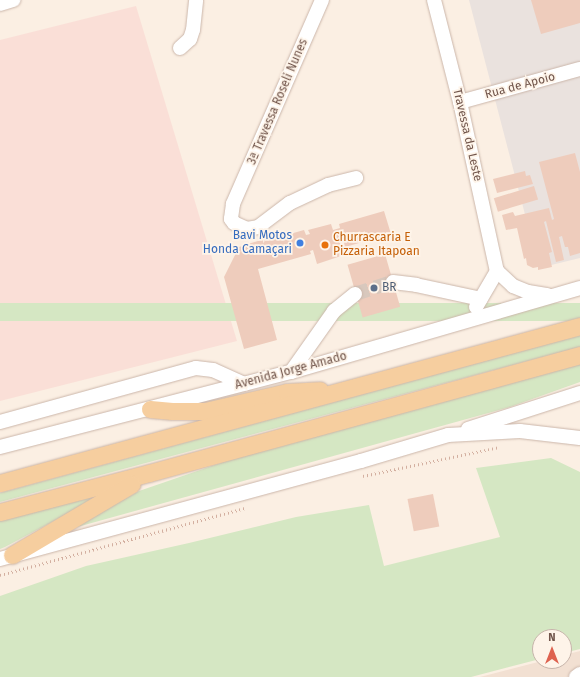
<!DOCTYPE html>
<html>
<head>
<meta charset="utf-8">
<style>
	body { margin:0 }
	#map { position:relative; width:580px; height:677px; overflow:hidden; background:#fbefe3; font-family:"Fira Sans",sans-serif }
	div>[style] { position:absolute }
	.residential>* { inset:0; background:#f2e0d2 }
	.commercial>* { inset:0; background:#fadfd7 }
	.industrial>* { inset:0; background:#eae2de }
	.green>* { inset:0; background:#d5e7c3; transform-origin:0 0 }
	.building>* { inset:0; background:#eeccbc; transform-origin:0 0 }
	.minor-tunnel>* { height:14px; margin-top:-7px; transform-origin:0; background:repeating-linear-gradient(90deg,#d8c8bd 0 14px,transparent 0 21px) }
	.path>* { height:2.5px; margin-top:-1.25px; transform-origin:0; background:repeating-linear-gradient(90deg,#d3afa0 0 1px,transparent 0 4px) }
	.roads { filter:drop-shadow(0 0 1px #cbb6aa) drop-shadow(0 0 1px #cbb6aa) }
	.minor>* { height:14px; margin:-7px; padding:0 7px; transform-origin:7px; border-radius:7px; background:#fff }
	.major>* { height:17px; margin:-8.5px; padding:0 8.5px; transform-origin:8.5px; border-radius:8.5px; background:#f6ce9f }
	.dots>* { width:11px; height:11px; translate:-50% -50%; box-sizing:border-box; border:2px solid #fef4e9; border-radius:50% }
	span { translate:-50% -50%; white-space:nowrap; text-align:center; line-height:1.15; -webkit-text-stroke:3.5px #fef4e9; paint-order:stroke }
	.street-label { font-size:12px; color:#71554b }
	.shop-label { font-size:12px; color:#366cbe }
	.right { translate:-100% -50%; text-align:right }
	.food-label { font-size:12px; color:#c56008 }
	.left { translate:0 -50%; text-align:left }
	.service-label { font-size:12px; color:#4e5e75 }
	.north { position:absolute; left:532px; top:629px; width:40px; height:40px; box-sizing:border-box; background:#fef4e9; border:1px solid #c6b4aa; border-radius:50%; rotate:0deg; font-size:11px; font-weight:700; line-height:16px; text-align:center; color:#71554b }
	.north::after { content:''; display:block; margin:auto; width:14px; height:18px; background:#de624f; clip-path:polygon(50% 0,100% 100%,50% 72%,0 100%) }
</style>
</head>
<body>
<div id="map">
	<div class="residential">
		<i style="clip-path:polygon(580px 651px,580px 677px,480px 677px,542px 661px,564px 661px,564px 655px)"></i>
	</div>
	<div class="commercial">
		<i style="clip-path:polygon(136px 6px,237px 341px,0 401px,0 40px)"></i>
	</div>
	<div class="industrial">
		<i style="clip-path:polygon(469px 0,580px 0,580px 258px,539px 268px)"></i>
	</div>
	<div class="green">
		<i style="left:580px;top:303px;width:18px;height:601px;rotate:90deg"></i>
		<i style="clip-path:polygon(580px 335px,580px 347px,0 502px,0 493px)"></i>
		<i style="clip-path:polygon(580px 363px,580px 382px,510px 407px,70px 529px,139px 491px,261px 449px)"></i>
		<i style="clip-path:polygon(551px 458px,580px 472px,580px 649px,564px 653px,564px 637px,540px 637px,540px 659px,471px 677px,0 677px,0 596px,86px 566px,189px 543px,296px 517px,369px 505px,384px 566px,500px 537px,476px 468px)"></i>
		<i style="clip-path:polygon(112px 490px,5px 547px,0 549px,0 520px)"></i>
	</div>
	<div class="building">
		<i style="clip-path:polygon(531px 0,580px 0,580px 23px,541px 34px)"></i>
		<i style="clip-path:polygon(575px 153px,580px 172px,580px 253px,570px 256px,568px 247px,565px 247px,562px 236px,559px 237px,564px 260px,556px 262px,546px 221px,544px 222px,552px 252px,549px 253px,552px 267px,538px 270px,538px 267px,533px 268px,527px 265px,526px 258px,524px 259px,517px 228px,506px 230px,502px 215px,513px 212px,515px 216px,549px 208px,552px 220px,554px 219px,539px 162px)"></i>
		<i style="clip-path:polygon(525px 171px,526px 176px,530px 175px,533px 184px,497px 193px,493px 179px)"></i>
		<i style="left:534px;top:186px;width:14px;height:42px;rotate:73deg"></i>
		<i style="clip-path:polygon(384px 211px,391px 234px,345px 247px,343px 238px,339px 240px,344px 255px,317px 264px,313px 250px,310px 251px,311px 254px,258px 269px,277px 340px,244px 349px,224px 277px,239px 247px,289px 231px,290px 234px,304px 230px,306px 235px,310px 234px,308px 230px,331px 224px,333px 230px,340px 228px,339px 224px)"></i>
		<i style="left:385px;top:254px;width:55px;height:39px;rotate:74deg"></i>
		<i style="left:433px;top:494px;width:33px;height:26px;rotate:79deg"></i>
	</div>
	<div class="minor-tunnel">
		<i style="left:355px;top:294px;width:40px;rotate:-18deg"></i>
	</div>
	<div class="path">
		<i style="left:363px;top:476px;width:139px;rotate:-12deg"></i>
		<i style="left:0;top:575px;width:254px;rotate:-15.3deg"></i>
	</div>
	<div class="roads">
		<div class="minor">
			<i style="left:322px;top:0;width:223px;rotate:113.6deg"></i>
			<i style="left:233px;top:204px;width:15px;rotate:98deg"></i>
			<i style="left:231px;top:219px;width:5px;rotate:53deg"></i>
			<i style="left:234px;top:223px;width:14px;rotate:25deg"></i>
			<i style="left:247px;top:229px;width:11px;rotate:-10deg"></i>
			<i style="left:258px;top:227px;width:40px;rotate:-37deg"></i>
			<i style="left:290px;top:203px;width:42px;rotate:-25.3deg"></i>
			<i style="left:328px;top:185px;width:29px;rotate:-14deg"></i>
			<i style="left:434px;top:0;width:105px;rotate:75.7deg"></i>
			<i style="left:460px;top:102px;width:173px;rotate:77.7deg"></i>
			<i style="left:497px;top:271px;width:22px;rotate:43deg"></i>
			<i style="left:513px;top:286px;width:16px;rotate:22deg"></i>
			<i style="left:528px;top:292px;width:20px;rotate:9deg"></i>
			<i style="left:0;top:4px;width:14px;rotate:-17deg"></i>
			<i style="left:180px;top:48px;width:13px;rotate:-42deg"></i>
			<i style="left:190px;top:39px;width:9px;rotate:-72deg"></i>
			<i style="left:193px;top:30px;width:30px;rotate:-84deg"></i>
			<i style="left:460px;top:102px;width:124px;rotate:-15.4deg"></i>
			<i style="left:393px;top:282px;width:23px;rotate:7deg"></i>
			<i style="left:416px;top:285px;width:66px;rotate:12.2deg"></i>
			<i style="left:476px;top:307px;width:42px;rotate:-59.7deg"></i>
			<i style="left:291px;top:372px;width:75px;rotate:-54.8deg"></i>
			<i style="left:334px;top:311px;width:27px;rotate:-39deg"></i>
			<i style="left:0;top:422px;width:203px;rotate:-15.4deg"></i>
			<i style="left:196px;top:368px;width:17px;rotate:7deg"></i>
			<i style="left:213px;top:370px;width:34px;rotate:24deg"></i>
			<i style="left:468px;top:429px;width:118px;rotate:-17.8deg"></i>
			<i style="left:0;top:447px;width:301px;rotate:-14.5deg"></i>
			<i style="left:291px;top:372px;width:301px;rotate:-16.2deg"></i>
			<i style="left:0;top:559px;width:374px;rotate:-15.2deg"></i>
			<i style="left:361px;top:461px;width:91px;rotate:-16.6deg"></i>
			<i style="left:448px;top:435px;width:72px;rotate:-3.2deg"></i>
			<i style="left:520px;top:431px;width:60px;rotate:6.7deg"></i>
			<i style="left:576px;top:677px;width:5px;rotate:-37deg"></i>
		</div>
		<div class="major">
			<i style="left:150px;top:409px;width:22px;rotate:5deg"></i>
			<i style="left:172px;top:411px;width:33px"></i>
			<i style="left:205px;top:411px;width:84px;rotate:-13deg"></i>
			<i style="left:287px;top:392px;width:33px;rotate:-3deg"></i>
			<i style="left:0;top:483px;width:601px;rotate:-15.15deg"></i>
			<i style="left:0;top:512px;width:154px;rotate:-14.7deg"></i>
			<i style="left:149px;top:473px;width:447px;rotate:-15.3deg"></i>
			<i style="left:12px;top:555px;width:139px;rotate:-30.6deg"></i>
		</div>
	</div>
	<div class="dots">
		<i style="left:300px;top:243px;background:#3f7fe0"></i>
		<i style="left:325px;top:245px;background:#e8710a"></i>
		<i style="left:374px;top:288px;background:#5c6f8a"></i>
	</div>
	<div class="street-label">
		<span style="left:520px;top:86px;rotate:-15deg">Rua de Apoio</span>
		<span style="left:278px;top:102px;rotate:-67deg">3ª Travessa Roseli Nunes</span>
		<span style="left:467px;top:135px;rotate:77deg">Travessa da Leste</span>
		<span style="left:291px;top:371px;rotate:-15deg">Avenida Jorge Amado</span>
	</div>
	<div class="shop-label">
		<span class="right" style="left:292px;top:243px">Bavi Motos<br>Honda Camaçari</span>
	</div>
	<div class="food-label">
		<span class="left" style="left:333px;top:245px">Churrascaria E<br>Pizzaria Itapoan</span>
	</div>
	<div class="service-label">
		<span class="left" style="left:382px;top:288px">BR</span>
	</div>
	<div class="north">N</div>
</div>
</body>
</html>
